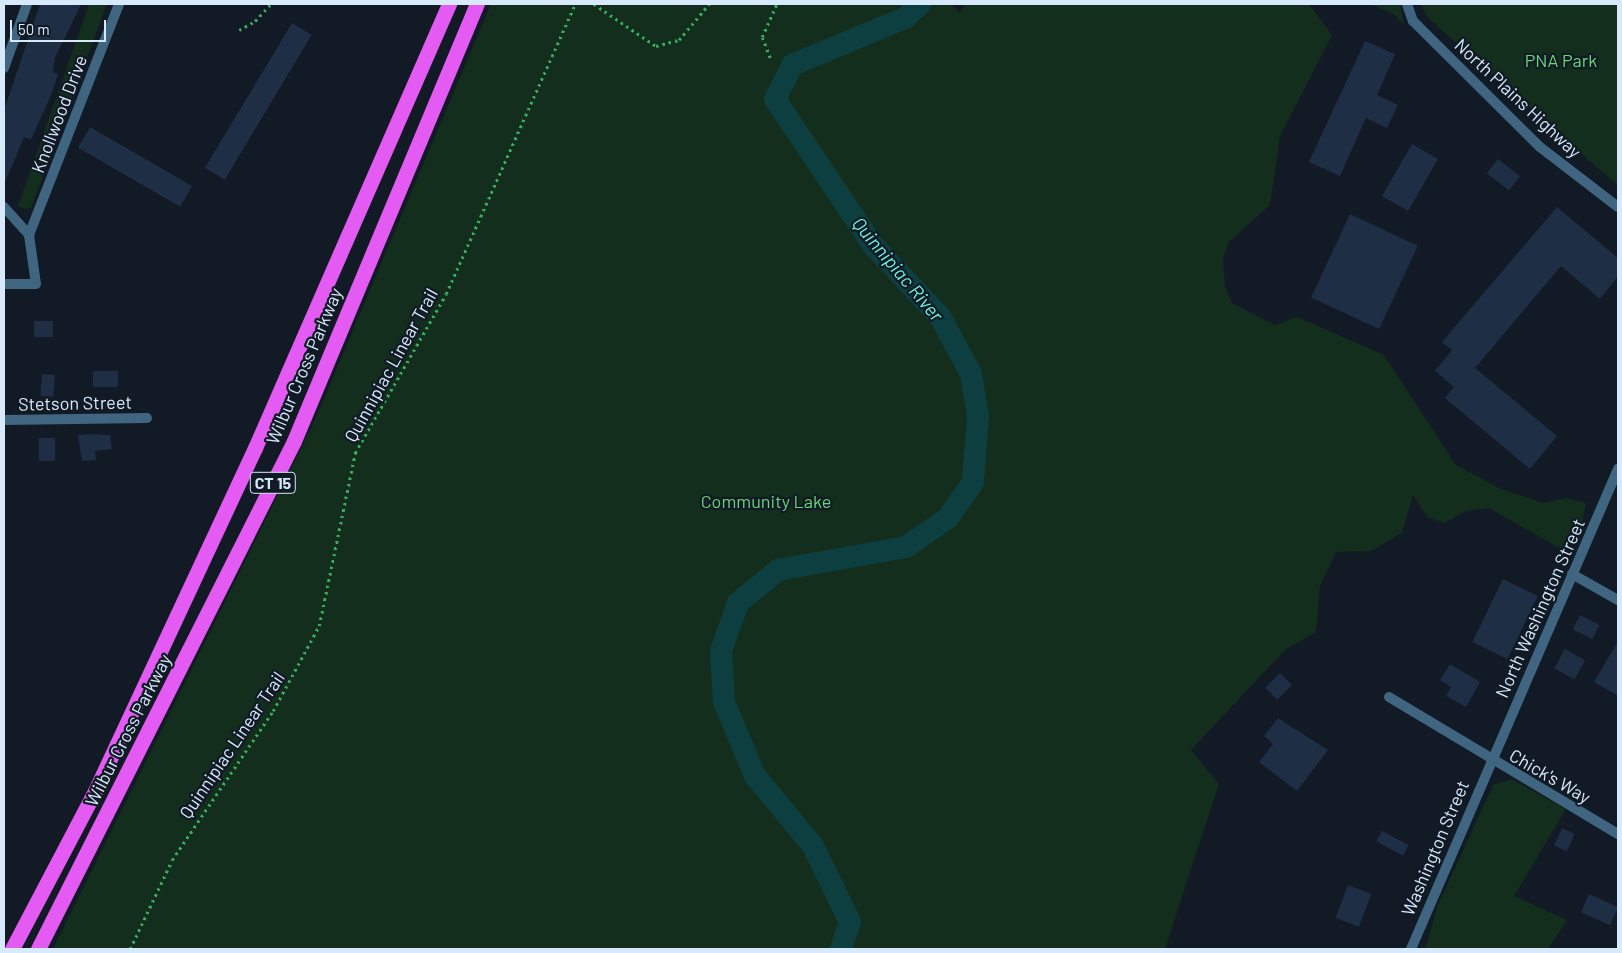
<!DOCTYPE html>
<html>
<head>
<meta charset="utf-8">
<style>
	body { margin:0 }
	#map { position:relative; width:1622px; height:953px; overflow:hidden; background:#111a25; font-family:Barlow,sans-serif }
	div>[style] { position:absolute }
	.green>* { inset:0; background:#142e1d }
	.river>* { height:22px; margin:-11px; padding:0 11px; transform-origin:11px; border-radius:11px; background:#0e3f40 }
	.building>* { inset:0; background:#1e2e44; transform-origin:0 0 }
	.path>* { height:2.5px; margin-top:-1.25px; transform-origin:0; background:repeating-linear-gradient(90deg,#39af5e 0 2.5px,transparent 0 6.5px) }
	.minor>* { height:10px; margin:-5px; padding:0 5px; transform-origin:5px; border-radius:5px; background:#3f6580 }
	.motorway>* { height:15px; margin:-7.5px; padding:0 7.5px; transform-origin:7.5px; border-radius:7.5px; background:#e45bf3 }
	span { translate:-50% -50%; white-space:nowrap; text-align:center; line-height:1.15; -webkit-text-stroke:4.5px #111a25; paint-order:stroke }
	.shield-label span { padding:1px 4px; background:#111a25; border:1px solid; border-radius:4px; -webkit-text-stroke-width:0 }
	.shield-label { font-size:16px; color:#d7eafc; font-weight:700 }
	.park-label { font-size:18px; color:#68d777 }
	.street-label { font-size:18px; color:#d7eafc }
	.water-label { font-size:19px; color:#6df4df; font-style:italic }
	.frame { position:absolute; inset:0; border:5px solid #d7eafc; pointer-events:none }
	.scale { position:absolute; left:10px; top:20px; width:96px; height:22px; box-sizing:border-box; border:2px solid #d7eafc; border-top:0; padding-left:6px; font-size:15px; line-height:18px; white-space:nowrap; color:#d7eafc; -webkit-text-stroke:4px #111a25; paint-order:stroke }
</style>
</head>
<body>
<div id="map">
	<div class="green">
		<i style="clip-path:polygon(89px 4px,107px 4px,31px 208px,26px 209px,18px 206px)"></i>
		<i style="clip-path:polygon(491px 4px,951px 4px,960px 13px,965px 4px,1309px 4px,1332px 35px,1280px 136px,1270px 205px,1229px 242px,1223px 258px,1225px 287px,1232px 303px,1275px 325px,1297px 317px,1384px 355px,1456px 465px,1501px 489px,1544px 503px,1567px 498px,1586px 503px,1580px 534px,1561px 549px,1489px 508px,1465px 511px,1445px 523px,1427px 517px,1413px 495px,1402px 533px,1371px 551px,1336px 552px,1320px 586px,1316px 632px,1285px 650px,1191px 750px,1219px 784px,1165px 949px,53px 949px,315px 420px)"></i>
		<i style="clip-path:polygon(1370px 4px,1400px 4px,1404px 25px,1394px 14px)"></i>
		<i style="clip-path:polygon(1421px 4px,1618px 4px,1618px 186px,1427px 17px)"></i>
		<i style="clip-path:polygon(1511px 779px,1566px 809px,1514px 896px,1567px 920px,1548px 949px,1425px 949px,1438px 905px,1493px 785px)"></i>
	</div>
	<div class="river">
		<i style="left:841px;top:949px;width:28px;rotate:-72deg"></i>
		<i style="left:850px;top:922px;width:85px;rotate:-116deg"></i>
		<i style="left:813px;top:846px;width:91px;rotate:-129.6deg"></i>
		<i style="left:755px;top:776px;width:80px;rotate:-112.7deg"></i>
		<i style="left:724px;top:702px;width:51px;rotate:-93.4deg"></i>
		<i style="left:721px;top:651px;width:51px;rotate:-70.5deg"></i>
		<i style="left:738px;top:603px;width:52px;rotate:-39.5deg"></i>
		<i style="left:778px;top:570px;width:130px;rotate:-10.2deg"></i>
		<i style="left:906px;top:547px;width:51px;rotate:-34.6deg"></i>
		<i style="left:948px;top:518px;width:44px;rotate:-55.2deg"></i>
		<i style="left:973px;top:482px;width:66px;rotate:-85.7deg"></i>
		<i style="left:978px;top:416px;width:43px;rotate:-99.5deg"></i>
		<i style="left:971px;top:374px;width:64px;rotate:-118.2deg"></i>
		<i style="left:941px;top:318px;width:101px;rotate:-133deg"></i>
		<i style="left:872px;top:244px;width:174px;rotate:-123.8deg"></i>
		<i style="left:775px;top:99px;width:38px;rotate:-63deg"></i>
		<i style="left:792px;top:65px;width:122px;rotate:-22.6deg"></i>
		<i style="left:905px;top:18px;width:21px;rotate:-43deg"></i>
	</div>
	<div class="building">
		<i style="clip-path:polygon(40px 4px,81px 4px,55px 58px,53px 72px,58px 74px,51px 95px,31px 140px,24px 137px,4px 185px,4px 110px)"></i>
		<i style="left:292px;top:23px;width:23px;height:169px;rotate:31deg"></i>
		<i style="clip-path:polygon(1365px 41px,1395px 54px,1377px 95px,1398px 105px,1387px 128px,1366px 118px,1340px 176px,1309px 162px)"></i>
		<i style="left:90px;top:127px;width:118px;height:24px;rotate:30deg"></i>
		<i style="left:1412px;top:144px;width:30px;height:60px;rotate:30deg"></i>
		<i style="left:1498px;top:159px;width:28px;height:18px;rotate:38deg"></i>
		<i style="clip-path:polygon(1557px 207px,1618px 258px,1618px 276px,1600px 299px,1561px 266px,1475px 368px,1557px 436px,1530px 469px,1445px 398px,1454px 387px,1435px 371px,1452px 350px,1442px 342px)"></i>
		<i style="left:1350px;top:214px;width:75px;height:92px;rotate:25deg"></i>
		<i style="left:53px;top:321px;width:16px;height:19px;rotate:90deg"></i>
		<i style="left:93px;top:371px;width:25px;height:16px"></i>
		<i style="left:42px;top:374px;width:13px;height:22px;rotate:4deg"></i>
		<i style="clip-path:polygon(92px 434px,110px 435px,112px 449px,95px 451px,96px 460px,82px 461px,78px 435px)"></i>
		<i style="left:39px;top:438px;width:16px;height:23px"></i>
		<i style="left:1503px;top:579px;width:39px;height:70px;rotate:26deg"></i>
		<i style="left:1580px;top:615px;width:22px;height:16px;rotate:27deg"></i>
		<i style="clip-path:polygon(1618px 641px,1618px 696px,1594px 682px)"></i>
		<i style="left:1565px;top:649px;width:23px;height:22px;rotate:29deg"></i>
		<i style="clip-path:polygon(1450px 664px,1480px 682px,1466px 707px,1446px 696px,1451px 687px,1440px 680px)"></i>
		<i style="left:1280px;top:673px;width:17px;height:21px;rotate:45deg"></i>
		<i style="clip-path:polygon(1278px 718px,1328px 750px,1297px 791px,1259px 762px,1273px 744px,1264px 736px)"></i>
		<i style="left:1562px;top:828px;width:14px;height:19px;rotate:25deg"></i>
		<i style="left:1382px;top:831px;width:30px;height:12px;rotate:28deg"></i>
		<i style="left:1348px;top:885px;width:25px;height:35px;rotate:21deg"></i>
		<i style="left:1589px;top:894px;width:32px;height:20px;rotate:24deg"></i>
	</div>
	<div class="path">
		<i style="left:594px;top:4px;width:75px;rotate:34.1deg"></i>
		<i style="left:656px;top:46px;width:24px;rotate:-15deg"></i>
		<i style="left:679px;top:40px;width:47px;rotate:-50.2deg"></i>
		<i style="left:239px;top:30px;width:18px;rotate:-29deg"></i>
		<i style="left:255px;top:21px;width:23px;rotate:-47deg"></i>
		<i style="left:770px;top:58px;width:22px;rotate:-111deg"></i>
		<i style="left:762px;top:37px;width:36px;rotate:-66deg"></i>
		<i style="left:130px;top:949px;width:98px;rotate:-64.7deg"></i>
		<i style="left:172px;top:860px;width:180px;rotate:-55.9deg"></i>
		<i style="left:273px;top:711px;width:97px;rotate:-61.6deg"></i>
		<i style="left:319px;top:626px;width:177px;rotate:-78.2deg"></i>
		<i style="left:355px;top:453px;width:183px;rotate:-60.2deg"></i>
		<i style="left:446px;top:294px;width:317px;rotate:-66deg"></i>
	</div>
	<div class="minor">
		<i style="left:1407px;top:4px;width:18px;rotate:71deg"></i>
		<i style="left:1413px;top:21px;width:179px;rotate:44.8deg"></i>
		<i style="left:1540px;top:147px;width:98px;rotate:37.6deg"></i>
		<i style="left:4px;top:68px;width:68px;rotate:-70.2deg"></i>
		<i style="left:4px;top:207px;width:38px;rotate:48deg"></i>
		<i style="left:29px;top:235px;width:49px;rotate:81.9deg"></i>
		<i style="left:36px;top:284px;width:32px;rotate:180deg"></i>
		<i style="left:29px;top:235px;width:248px;rotate:-68.7deg"></i>
		<i style="left:4px;top:420px;width:143px;rotate:-0.8deg"></i>
		<i style="left:1572px;top:574px;width:53px;rotate:29.5deg"></i>
		<i style="left:1389px;top:697px;width:267px;rotate:30.9deg"></i>
		<i style="left:1411px;top:949px;width:523px;rotate:-66.67deg"></i>
	</div>
	<div class="motorway">
		<i style="left:12px;top:949px;width:178px;rotate:-62.3deg"></i>
		<i style="left:95px;top:791px;width:378px;rotate:-65deg"></i>
		<i style="left:255px;top:448px;width:485px;rotate:-66.4deg"></i>
		<i style="left:38px;top:949px;width:569px;rotate:-63.25deg"></i>
		<i style="left:294px;top:441px;width:474px;rotate:-67.3deg"></i>
	</div>
	<div class="shield-label">
		<span style="left:273px;top:483px">CT 15</span>
	</div>
	<div class="park-label">
		<span style="left:1561px;top:60px">PNA Park</span>
		<span style="left:766px;top:501px">Community Lake</span>
	</div>
	<div class="street-label">
		<span style="left:1518px;top:98px;rotate:43deg">North Plains Highway</span>
		<span style="left:59px;top:114px;rotate:-69deg">Knollwood Drive</span>
		<span style="left:391px;top:365px;rotate:-61deg">Quinnipiac Linear Trail</span>
		<span style="left:304px;top:366px;rotate:-67deg">Wilbur Cross Parkway</span>
		<span style="left:75px;top:403px;rotate:-1deg">Stetson Street</span>
		<span style="left:1540px;top:608px;rotate:-66deg">North Washington Street</span>
		<span style="left:128px;top:730px;rotate:-63deg">Wilbur Cross Parkway</span>
		<span style="left:232px;top:745px;rotate:-56deg">Quinnipiac Linear Trail</span>
		<span style="left:1550px;top:776px;rotate:30deg">Chick's Way</span>
		<span style="left:1435px;top:848px;rotate:-67deg">Washington Street</span>
	</div>
	<div class="water-label">
		<span style="left:898px;top:269px;rotate:50deg">Quinnipiac River</span>
	</div>
	<div class="frame"></div>
	<div class="scale">50 m</div>
</div>
</body>
</html>
